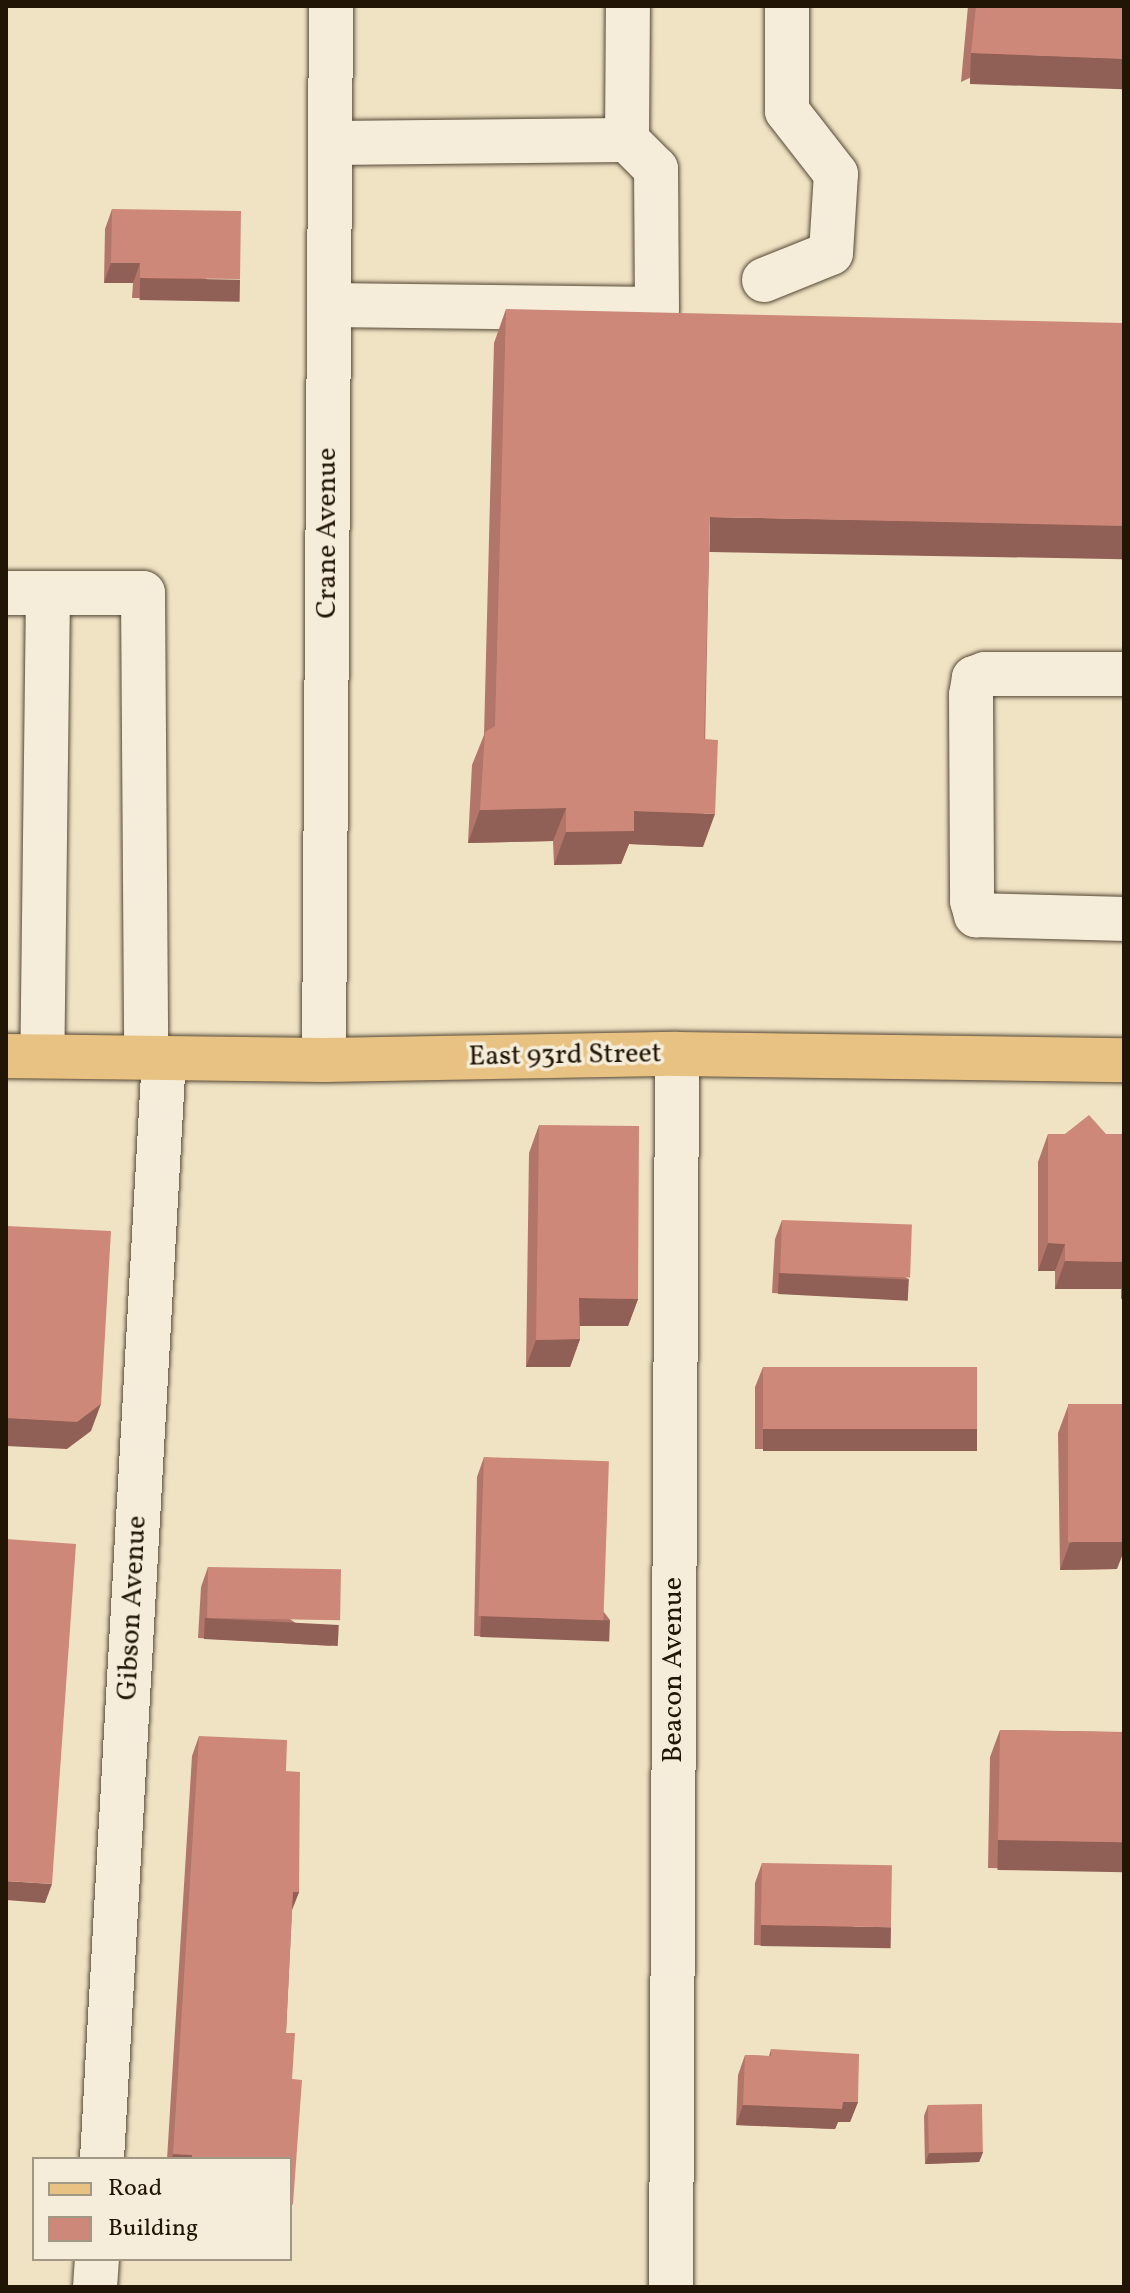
<!DOCTYPE html>
<html>
<head>
<meta charset="utf-8">
<style>
	body { margin:0 }
	#map { position:relative; width:1130px; height:2293px; overflow:hidden; background:#f0e3c4; font-family:Vollkorn,serif }
	div>[style] { position:absolute }
	.roads { filter:drop-shadow(0 0 2px #554835) drop-shadow(0 0 2px #554835) }
	.minor>* { height:44px; margin:-22px; padding:0 22px; transform-origin:22px; border-radius:22px; background:#f5edd9 }
	.major>* { height:44px; margin:-22px; padding:0 22px; transform-origin:22px; border-radius:22px; background:#e8c282 }
	.wall>* { inset:0; background:#b17569 }
	.shaded-wall>* { inset:0; background:#905f55; transform-origin:0 0 }
	.building>* { inset:0; background:#ce887a; transform-origin:0 0 }
	span { translate:-50% -50%; white-space:nowrap; text-align:center; line-height:1.15; -webkit-text-stroke:7px #f5edd9; paint-order:stroke }
	.street-label { font-size:28px; color:#211505 }
	.frame { position:absolute; inset:0; border:8px solid #211505; pointer-events:none }
	.legend { position:absolute; left:32px; top:2157px; width:260px; height:104px; box-sizing:border-box; background:#f5edd9; border:2px solid #a09784; margin:0; padding:10px 14px; list-style:none; font-size:24px; color:#211505 }
	.legend li { display:flex; align-items:center; gap:16px; height:40px }
	.legend b { width:40px; border:2px solid #a09784 }
</style>
</head>
<body>
<div id="map">
	<div class="roads">
		<div class="minor">
			<i style="left:330px;top:143px;width:297px;rotate:-0.6deg"></i>
			<i style="left:764px;top:280px;width:72px;rotate:-21.9deg"></i>
			<i style="left:831px;top:253px;width:79px;rotate:-86.4deg"></i>
			<i style="left:836px;top:174px;width:80px;rotate:-127.9deg"></i>
			<i style="left:787px;top:111px;width:105px;rotate:-90deg"></i>
			<i style="left:329px;top:305px;width:328px;rotate:0.7deg"></i>
			<i style="left:657px;top:309px;width:140px;rotate:-90.4deg"></i>
			<i style="left:656px;top:169px;width:41px;rotate:-135deg"></i>
			<i style="left:627px;top:140px;width:134px;rotate:-89.6deg"></i>
			<i style="left:6px;top:593px;width:42px"></i>
			<i style="left:48px;top:593px;width:463px;rotate:90.7deg"></i>
			<i style="left:48px;top:593px;width:95px"></i>
			<i style="left:143px;top:593px;width:464px;rotate:89.6deg"></i>
			<i style="left:1124px;top:674px;width:139px;rotate:180deg"></i>
			<i style="left:985px;top:674px;width:12px;rotate:160deg"></i>
			<i style="left:974px;top:678px;width:17px;rotate:100deg"></i>
			<i style="left:971px;top:695px;width:206px;rotate:89.7deg"></i>
			<i style="left:972px;top:901px;width:15px;rotate:74deg"></i>
			<i style="left:976px;top:915px;width:148px;rotate:1.5deg"></i>
			<i style="left:324px;top:1060px;width:1054px;rotate:-89.62deg"></i>
			<i style="left:102px;top:2159px;width:1103px;rotate:-86.78deg"></i>
			<i style="left:95px;top:2287px;width:28px;rotate:-86deg"></i>
			<i style="left:671px;top:2287px;width:1233px;rotate:-89.72deg"></i>
		</div>
		<div class="major">
			<i style="left:6px;top:1056px;width:318px;rotate:0.7deg"></i>
			<i style="left:324px;top:1060px;width:353px;rotate:-1deg"></i>
			<i style="left:677px;top:1054px;width:447px;rotate:0.8deg"></i>
		</div>
	</div>
	<div class="wall">
		<i style="clip-path:polygon(968px 6px,1124px 6px,961px 82px)"></i>
		<i style="clip-path:polygon(112px 209px,233px 299px,132px 298px,133px 283px,104px 283px,105px 229px)"></i>
		<i style="clip-path:polygon(506px 309px,709px 550px,703px 847px,629px 844px,621px 864px,554px 865px,553px 841px,468px 843px,472px 765px,484px 735px,494px 343px)"></i>
		<i style="clip-path:polygon(539px 1125px,638px 1299px,628px 1326px,580px 1326px,580px 1339px,570px 1367px,526px 1367px,529px 1153px)"></i>
		<i style="clip-path:polygon(1048px 1134px,1124px 1134px,1124px 1299px,1121px 1299px,1121px 1289px,1055px 1289px,1055px 1271px,1038px 1271px,1038px 1162px)"></i>
		<i style="clip-path:polygon(782px 1220px,909px 1279px,902px 1299px,772px 1293px,775px 1239px)"></i>
		<i style="clip-path:polygon(763px 1367px,970px 1449px,755px 1449px,755px 1387px)"></i>
		<i style="clip-path:polygon(1068px 1406px,1117px 1569px,1060px 1570px,1058px 1433px)"></i>
		<i style="clip-path:polygon(484px 1457px,610px 1620px,602px 1640px,474px 1636px,477px 1477px)"></i>
		<i style="clip-path:polygon(208px 1567px,332px 1646px,198px 1638px,201px 1587px)"></i>
		<i style="clip-path:polygon(1000px 1730px,1124px 1732px,1124px 1870px,988px 1868px,990px 1757px)"></i>
		<i style="clip-path:polygon(199px 1736px,286px 1771px,299px 1892px,292px 1910px,286px 2033px,292px 2079px,290px 2159px,167px 2159px,192px 1756px)"></i>
		<i style="clip-path:polygon(762px 1863px,883px 1947px,754px 1945px,755px 1883px)"></i>
		<i style="clip-path:polygon(771px 2049px,858px 2102px,850px 2122px,838px 2122px,835px 2129px,736px 2125px,738px 2075px,745px 2055px,769px 2056px)"></i>
		<i style="clip-path:polygon(928px 2105px,983px 2152px,979px 2162px,925px 2164px,924px 2116px)"></i>
	</div>
	<div class="shaded-wall">
		<i style="left:971px;top:53px;width:153px;height:31px;rotate:2deg"></i>
		<i style="clip-path:polygon(111px 263px,140px 263px,133px 283px,104px 283px)"></i>
		<i style="left:140px;top:278px;width:100px;height:22px;rotate:1deg"></i>
		<i style="left:710px;top:517px;width:414px;height:35px;rotate:1deg"></i>
		<i style="clip-path:polygon(566px 808px,553px 841px,468px 843px,480px 810px)"></i>
		<i style="clip-path:polygon(634px 811px,715px 814px,703px 847px,629px 844px,621px 864px,554px 865px,566px 832px)"></i>
		<i style="clip-path:polygon(1048px 1243px,1065px 1244px,1055px 1271px,1038px 1271px)"></i>
		<i style="clip-path:polygon(1065px 1261px,1124px 1262px,1124px 1282px,1121px 1289px,1055px 1289px)"></i>
		<i style="left:779px;top:1273px;width:130px;height:21px;rotate:3deg"></i>
		<i style="clip-path:polygon(579px 1298px,638px 1299px,628px 1326px,569px 1326px)"></i>
		<i style="clip-path:polygon(580px 1339px,570px 1367px,526px 1367px,536px 1340px)"></i>
		<i style="clip-path:polygon(101px 1404px,91px 1431px,67px 1449px,6px 1446px,6px 1418px)"></i>
		<i style="left:763px;top:1429px;width:214px;height:22px"></i>
		<i style="clip-path:polygon(1124px 1530px,1124px 1551px,1117px 1569px,1060px 1570px,1070px 1543px)"></i>
		<i style="left:481px;top:1616px;width:129px;height:21px;rotate:2deg"></i>
		<i style="left:205px;top:1618px;width:134px;height:21px;rotate:3deg"></i>
		<i style="left:998px;top:1840px;width:126px;height:30px;rotate:1deg"></i>
		<i style="clip-path:polygon(6px 1881px,52px 1884px,45px 1903px,6px 1900px)"></i>
		<i style="clip-path:polygon(293px 1892px,299px 1892px,291px 1912px)"></i>
		<i style="left:761px;top:1925px;width:130px;height:21px;rotate:1deg"></i>
		<i style="clip-path:polygon(843px 2102px,858px 2102px,850px 2122px,838px 2122px,835px 2129px,736px 2125px,743px 2105px)"></i>
		<i style="clip-path:polygon(983px 2152px,979px 2162px,925px 2164px,929px 2153px)"></i>
		<i style="clip-path:polygon(173px 2154px,192px 2155px,191px 2159px,172px 2159px)"></i>
	</div>
	<div class="building">
		<i style="clip-path:polygon(976px 6px,1124px 6px,1124px 59px,971px 53px)"></i>
		<i style="clip-path:polygon(112px 209px,241px 211px,240px 279px,140px 278px,140px 263px,111px 263px)"></i>
		<i style="clip-path:polygon(506px 309px,1124px 323px,1124px 526px,710px 517px,704px 739px,718px 740px,715px 814px,634px 811px,634px 831px,566px 832px,566px 808px,480px 810px,485px 732px,495px 726px)"></i>
		<i style="clip-path:polygon(1089px 1115px,1106px 1134px,1124px 1134px,1124px 1262px,1065px 1261px,1065px 1244px,1048px 1243px,1048px 1134px,1065px 1134px)"></i>
		<i style="clip-path:polygon(539px 1125px,639px 1126px,638px 1299px,579px 1298px,580px 1339px,536px 1340px)"></i>
		<i style="left:782px;top:1220px;width:130px;height:53px;rotate:2deg"></i>
		<i style="clip-path:polygon(6px 1226px,111px 1231px,101px 1404px,77px 1422px,6px 1418px)"></i>
		<i style="left:763px;top:1367px;width:214px;height:62px"></i>
		<i style="left:1124px;top:1404px;width:138px;height:56px;rotate:90deg"></i>
		<i style="left:484px;top:1457px;width:125px;height:159px;rotate:2deg"></i>
		<i style="clip-path:polygon(6px 1539px,76px 1544px,52px 1884px,6px 1881px)"></i>
		<i style="left:208px;top:1567px;width:133px;height:51px;rotate:1deg"></i>
		<i style="left:1000px;top:1730px;width:124px;height:110px;rotate:1deg"></i>
		<i style="clip-path:polygon(199px 1736px,287px 1740px,286px 1771px,300px 1772px,299px 1892px,293px 1892px,286px 2033px,295px 2033px,292px 2079px,302px 2080px,293px 2204px,290px 2207px,290px 2159px,192px 2159px,192px 2155px,173px 2154px)"></i>
		<i style="left:762px;top:1863px;width:130px;height:62px;rotate:1deg"></i>
		<i style="clip-path:polygon(771px 2049px,859px 2054px,858px 2102px,843px 2102px,842px 2109px,743px 2105px,745px 2055px,771px 2056px)"></i>
		<i style="left:982px;top:2104px;width:48px;height:54px;rotate:89deg"></i>
	</div>
	<div class="street-label">
		<span style="left:328px;top:533px;rotate:-90deg">Crane Avenue</span>
		<span style="left:565px;top:1056px;rotate:-1deg">East 93rd Street</span>
		<span style="left:133px;top:1608px;rotate:-87deg">Gibson Avenue</span>
		<span style="left:674px;top:1670px;rotate:-90deg">Beacon Avenue</span>
	</div>
	<div class="frame"></div>
	<ul class="legend">
	<li><b style="height:10px;background:#e8c282"></b>Road</li>
	<li><b style="height:22px;background:#ce887a"></b>Building</li>
	</ul>
</div>
</body>
</html>
